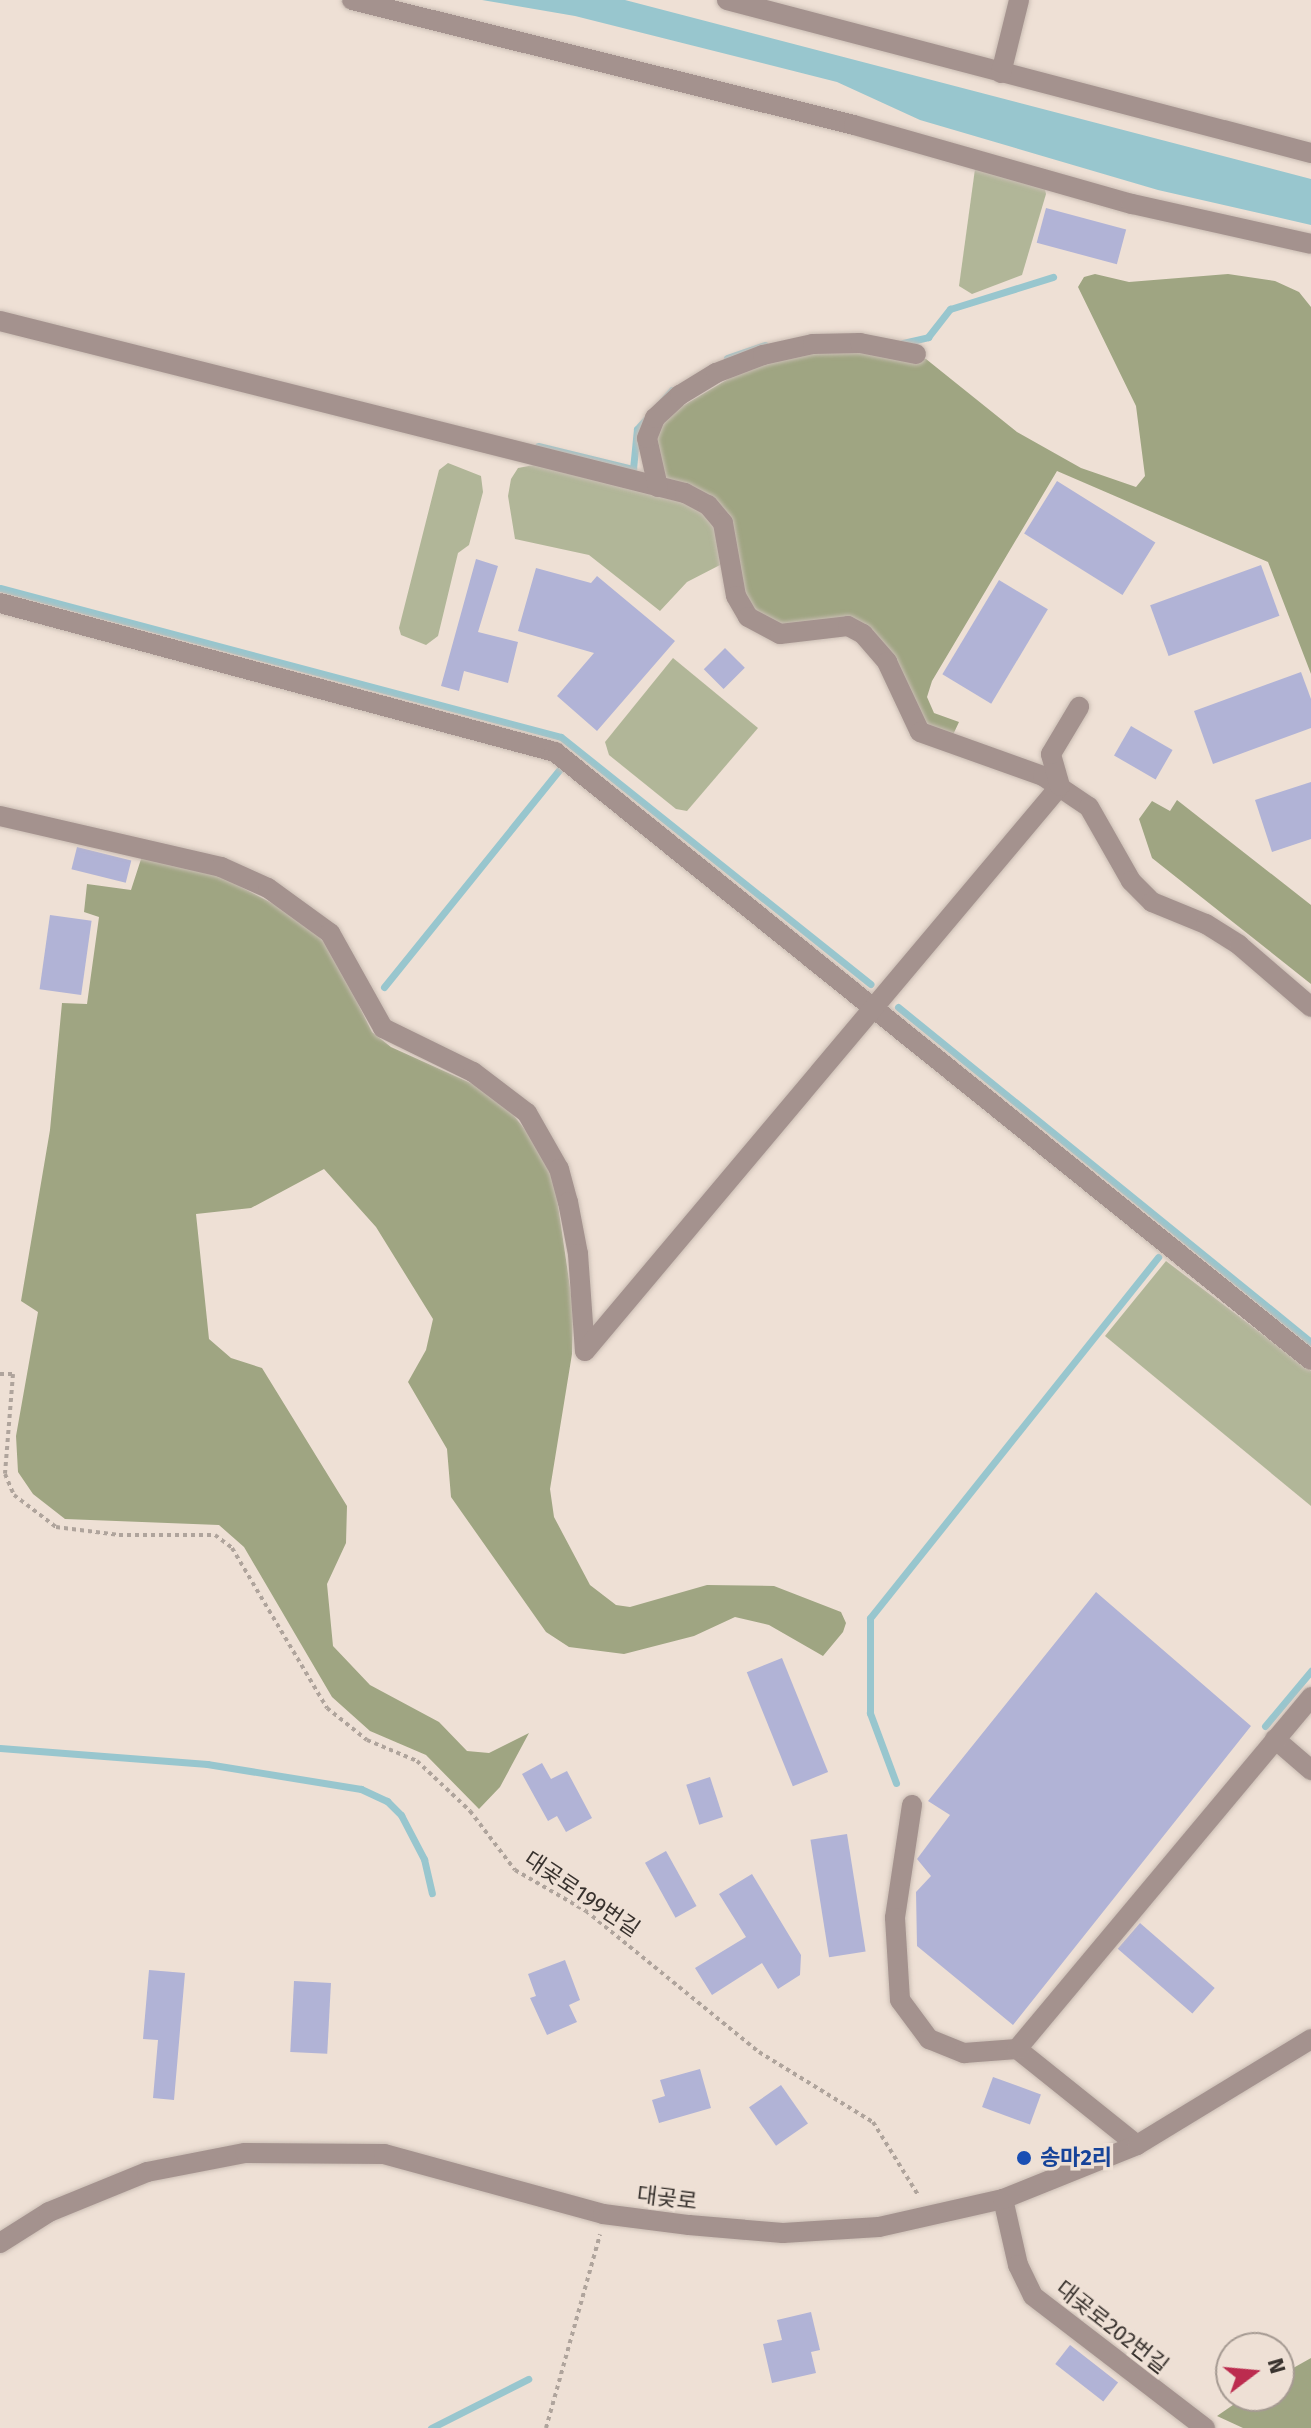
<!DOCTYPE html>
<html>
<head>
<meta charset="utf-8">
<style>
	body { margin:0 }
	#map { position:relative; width:1311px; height:2428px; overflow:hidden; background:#eee0d5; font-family:"Fira Sans","Noto Sans KR",sans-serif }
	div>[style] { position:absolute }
	.green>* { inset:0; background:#b1b698 }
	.forest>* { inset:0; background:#9fa582 }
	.water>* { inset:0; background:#98c6ce }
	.stream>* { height:7px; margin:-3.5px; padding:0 3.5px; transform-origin:3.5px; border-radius:3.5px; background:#98c6ce }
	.building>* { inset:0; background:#b1b3d6; transform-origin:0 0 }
	.path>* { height:4px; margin-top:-2px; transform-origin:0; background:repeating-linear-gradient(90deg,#afa49c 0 4px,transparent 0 8px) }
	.roads { filter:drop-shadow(0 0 2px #cabdb4) drop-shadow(0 0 2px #cabdb4) }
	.minor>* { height:20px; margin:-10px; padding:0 10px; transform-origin:10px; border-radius:10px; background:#a4928e }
	.dots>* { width:22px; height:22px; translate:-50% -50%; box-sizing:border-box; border:4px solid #eee0d5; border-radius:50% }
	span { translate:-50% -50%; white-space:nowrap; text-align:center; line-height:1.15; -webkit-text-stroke:7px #eee0d5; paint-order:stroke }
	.street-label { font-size:22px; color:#38322e }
	.transit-label { font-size:22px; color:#164399; font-weight:700 }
	.left { translate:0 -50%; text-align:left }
	.north { position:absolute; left:1215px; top:2332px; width:80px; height:80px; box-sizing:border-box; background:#eee0d5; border:2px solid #a59a92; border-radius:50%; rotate:74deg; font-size:22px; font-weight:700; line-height:32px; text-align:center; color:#38322e }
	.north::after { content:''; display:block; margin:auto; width:28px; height:36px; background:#bc2c4f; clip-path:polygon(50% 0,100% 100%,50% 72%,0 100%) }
</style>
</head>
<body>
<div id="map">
	<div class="green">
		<i style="clip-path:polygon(975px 169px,1044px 185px,1046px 194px,1022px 275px,972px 294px,959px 286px)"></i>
		<i style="clip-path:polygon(448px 463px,481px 476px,483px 492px,469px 545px,458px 553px,438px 636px,426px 645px,401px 635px,399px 628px,439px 470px)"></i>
		<i style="clip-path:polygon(539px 464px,668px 496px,714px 515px,720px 565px,687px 582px,660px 611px,589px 555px,515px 539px,508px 496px,511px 479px,518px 468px)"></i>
		<i style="clip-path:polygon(673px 658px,758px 728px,687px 811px,676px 809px,609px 755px,605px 742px)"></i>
		<i style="clip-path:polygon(1166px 1261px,1311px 1371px,1311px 1506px,1105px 1336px)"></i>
	</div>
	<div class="forest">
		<i style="clip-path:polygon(1095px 274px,1129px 282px,1228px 274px,1275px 281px,1299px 292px,1311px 307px,1311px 674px,1268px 562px,1057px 471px,932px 681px,927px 697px,934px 713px,959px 722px,951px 739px,923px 727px,863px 626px,793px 629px,747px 611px,733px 545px,660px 472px,655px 439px,669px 414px,755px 363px,863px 344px,926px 359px,1017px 432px,1081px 468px,1136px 487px,1145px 476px,1136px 406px,1078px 287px,1084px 277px)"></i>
		<i style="clip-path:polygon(1177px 800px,1311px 905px,1311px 984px,1152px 858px,1139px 819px,1152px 801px,1170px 811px)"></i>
		<i style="clip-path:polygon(142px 856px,220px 876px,293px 914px,330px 947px,372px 1032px,391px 1047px,475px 1085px,507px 1107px,535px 1142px,555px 1184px,573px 1308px,572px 1354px,550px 1489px,554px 1517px,590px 1585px,616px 1605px,630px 1607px,707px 1585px,774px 1586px,841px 1612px,846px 1623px,843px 1632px,823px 1656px,769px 1625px,735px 1617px,694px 1636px,624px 1654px,569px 1647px,546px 1632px,451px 1497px,447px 1449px,408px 1382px,426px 1350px,433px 1319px,376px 1227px,324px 1169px,251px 1208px,196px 1214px,209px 1339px,231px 1358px,262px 1368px,347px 1506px,346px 1543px,327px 1584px,333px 1646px,370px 1685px,439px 1722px,467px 1751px,489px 1753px,529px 1733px,500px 1787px,479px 1809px,426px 1755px,370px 1731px,332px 1697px,244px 1547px,219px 1525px,65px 1519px,33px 1494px,18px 1472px,16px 1436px,38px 1312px,21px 1301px,50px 1130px,62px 1003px,87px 1004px,99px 917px,84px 912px,87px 884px,131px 890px)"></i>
		<i style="clip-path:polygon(1311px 2358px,1311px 2428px,1243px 2428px,1217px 2416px,1246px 2396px,1279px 2396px,1279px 2376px)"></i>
	</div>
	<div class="water">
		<i style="clip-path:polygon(482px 0,625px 0,1311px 179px,1311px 225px,1158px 190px,920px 120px,837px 82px,575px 16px)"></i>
	</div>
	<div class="stream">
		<i style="left:903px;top:343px;width:26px;rotate:-13deg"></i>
		<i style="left:928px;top:337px;width:36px;rotate:-52deg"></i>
		<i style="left:950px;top:309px;width:108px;rotate:-17.3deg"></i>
		<i style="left:727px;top:358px;width:40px;rotate:-18.9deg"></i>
		<i style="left:538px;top:446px;width:98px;rotate:13.6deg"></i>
		<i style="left:633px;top:469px;width:40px;rotate:-84.3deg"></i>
		<i style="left:637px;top:429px;width:52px;rotate:-48.1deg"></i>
		<i style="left:0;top:588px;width:580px;rotate:14.87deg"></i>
		<i style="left:561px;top:737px;width:396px;rotate:38.6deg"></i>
		<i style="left:384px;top:987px;width:282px;rotate:-51.1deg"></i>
		<i style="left:898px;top:1007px;width:532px;rotate:39.05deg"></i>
		<i style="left:1265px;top:1726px;width:72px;rotate:-50.1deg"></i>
		<i style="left:0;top:1748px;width:208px;rotate:4.4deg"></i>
		<i style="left:207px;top:1764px;width:156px;rotate:9.2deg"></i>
		<i style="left:361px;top:1789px;width:29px;rotate:25deg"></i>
		<i style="left:387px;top:1801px;width:20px;rotate:45deg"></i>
		<i style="left:401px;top:1815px;width:50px;rotate:62.4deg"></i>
		<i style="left:424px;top:1859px;width:35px;rotate:77deg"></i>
		<i style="left:896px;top:1783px;width:75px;rotate:-110.4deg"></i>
		<i style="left:870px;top:1713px;width:95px;rotate:-90deg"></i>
		<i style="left:870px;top:1618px;width:462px;rotate:-51.4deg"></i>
		<i style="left:431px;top:2428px;width:109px;rotate:-26.8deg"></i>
	</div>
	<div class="building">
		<i style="left:1046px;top:208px;width:83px;height:36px;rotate:15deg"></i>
		<i style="left:1057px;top:481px;width:116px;height:62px;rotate:32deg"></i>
		<i style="clip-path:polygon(476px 559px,498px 566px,478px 632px,518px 642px,508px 683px,464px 671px,459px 691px,441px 686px)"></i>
		<i style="left:1261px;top:565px;width:54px;height:118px;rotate:70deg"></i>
		<i style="clip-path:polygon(536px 568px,591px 583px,597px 576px,675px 641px,597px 731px,557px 696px,594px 653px,518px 631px)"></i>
		<i style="left:999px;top:580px;width:57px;height:110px;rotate:31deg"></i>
		<i style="left:725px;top:648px;width:28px;height:30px;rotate:45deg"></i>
		<i style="clip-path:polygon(1301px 672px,1311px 699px,1311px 728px,1213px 764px,1194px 711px)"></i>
		<i style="left:1131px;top:726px;width:48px;height:34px;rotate:30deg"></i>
		<i style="clip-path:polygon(1311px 782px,1311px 839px,1272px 852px,1255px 800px)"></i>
		<i style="left:77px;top:847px;width:56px;height:23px;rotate:14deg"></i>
		<i style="left:50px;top:915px;width:42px;height:75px;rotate:8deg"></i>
		<i style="clip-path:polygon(1096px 1592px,1251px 1726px,1013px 2025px,917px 1946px,916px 1892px,931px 1876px,917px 1859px,950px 1815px,928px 1801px)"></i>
		<i style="left:782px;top:1658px;width:123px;height:38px;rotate:68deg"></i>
		<i style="clip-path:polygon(542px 1763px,551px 1779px,567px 1771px,592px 1818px,566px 1832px,557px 1816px,548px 1821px,522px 1774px)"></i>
		<i style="left:710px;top:1777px;width:42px;height:25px;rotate:72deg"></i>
		<i style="left:847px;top:1834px;width:119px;height:37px;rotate:81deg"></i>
		<i style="left:666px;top:1851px;width:63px;height:24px;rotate:61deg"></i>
		<i style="clip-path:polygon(752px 1874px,801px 1955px,800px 1975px,778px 1989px,762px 1963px,712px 1995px,695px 1968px,746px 1937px,719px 1894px)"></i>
		<i style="left:1140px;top:1923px;width:99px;height:34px;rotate:41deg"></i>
		<i style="clip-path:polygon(565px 1960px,580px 2000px,569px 2005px,577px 2022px,547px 2035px,530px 1998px,536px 1996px,528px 1974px)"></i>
		<i style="clip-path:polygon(149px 1970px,185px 1973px,174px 2100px,153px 2098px,158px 2040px,143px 2039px)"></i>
		<i style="left:294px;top:1981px;width:37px;height:71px;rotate:3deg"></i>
		<i style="clip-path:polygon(700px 2069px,711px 2108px,659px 2123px,652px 2100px,665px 2096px,660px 2080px)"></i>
		<i style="left:993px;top:2077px;width:51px;height:32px;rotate:20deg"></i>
		<i style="left:781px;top:2085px;width:47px;height:39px;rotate:55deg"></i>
		<i style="clip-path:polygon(811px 2312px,820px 2350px,811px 2352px,816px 2373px,772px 2383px,763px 2344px,782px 2340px,777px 2320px)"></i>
		<i style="left:1070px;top:2345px;width:61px;height:24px;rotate:38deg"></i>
	</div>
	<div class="path">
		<i style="left:0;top:1374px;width:13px"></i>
		<i style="left:13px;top:1374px;width:100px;rotate:94.6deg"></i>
		<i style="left:5px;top:1474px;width:23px;rotate:67deg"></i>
		<i style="left:14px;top:1495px;width:53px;rotate:37.3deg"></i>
		<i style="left:56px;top:1527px;width:64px;rotate:7.2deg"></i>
		<i style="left:119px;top:1535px;width:96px"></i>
		<i style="left:215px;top:1535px;width:21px;rotate:37deg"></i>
		<i style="left:232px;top:1548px;width:186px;rotate:59.3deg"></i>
		<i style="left:327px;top:1708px;width:51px;rotate:38.7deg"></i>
		<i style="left:367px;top:1740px;width:54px;rotate:22.8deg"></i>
		<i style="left:417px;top:1761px;width:73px;rotate:43.3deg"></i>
		<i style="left:470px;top:1811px;width:74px;rotate:52.7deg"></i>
		<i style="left:515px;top:1870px;width:82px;rotate:30deg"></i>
		<i style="left:586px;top:1911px;width:223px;rotate:39.2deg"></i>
		<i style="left:759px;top:2052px;width:134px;rotate:31.6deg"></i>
		<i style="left:873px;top:2122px;width:86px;rotate:58.3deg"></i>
		<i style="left:546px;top:2428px;width:201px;rotate:-74.4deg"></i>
	</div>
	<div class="roads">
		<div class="minor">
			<i style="left:352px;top:0;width:517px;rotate:13.98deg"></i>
			<i style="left:854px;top:125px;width:289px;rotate:15.9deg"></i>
			<i style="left:1132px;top:204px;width:183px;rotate:12.6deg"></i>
			<i style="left:727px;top:0;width:604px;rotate:14.68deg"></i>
			<i style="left:1001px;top:73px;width:75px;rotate:-76.1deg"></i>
			<i style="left:0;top:321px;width:706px;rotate:14.1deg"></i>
			<i style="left:685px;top:493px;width:26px;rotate:28deg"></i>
			<i style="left:708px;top:505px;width:23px;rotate:50deg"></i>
			<i style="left:723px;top:523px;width:74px;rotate:79.9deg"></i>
			<i style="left:736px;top:596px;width:24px;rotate:60deg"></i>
			<i style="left:748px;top:617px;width:36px;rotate:28deg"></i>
			<i style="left:780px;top:634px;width:68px;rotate:-6.7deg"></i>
			<i style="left:848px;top:626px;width:17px;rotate:28deg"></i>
			<i style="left:863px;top:634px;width:37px;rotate:49deg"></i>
			<i style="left:887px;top:662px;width:77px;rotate:64.8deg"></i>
			<i style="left:920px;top:732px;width:131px;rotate:19.7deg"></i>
			<i style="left:1043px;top:776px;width:55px;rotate:34deg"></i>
			<i style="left:1089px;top:807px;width:85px;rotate:60.4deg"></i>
			<i style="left:1131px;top:881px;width:30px;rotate:45deg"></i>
			<i style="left:1152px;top:902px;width:58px;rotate:22.2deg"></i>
			<i style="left:1206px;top:924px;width:39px;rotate:32deg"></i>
			<i style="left:1239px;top:945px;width:95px;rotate:40.7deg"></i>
			<i style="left:658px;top:487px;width:50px;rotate:-102.7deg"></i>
			<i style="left:647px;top:438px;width:22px;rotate:-68deg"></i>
			<i style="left:655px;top:418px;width:34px;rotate:-43deg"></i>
			<i style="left:680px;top:395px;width:42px;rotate:-31.4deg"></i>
			<i style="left:716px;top:373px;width:50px;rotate:-21deg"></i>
			<i style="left:763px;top:355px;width:51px;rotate:-12.4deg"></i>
			<i style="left:813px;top:344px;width:47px;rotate:-1.2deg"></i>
			<i style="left:860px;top:343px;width:57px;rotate:11.1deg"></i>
			<i style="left:0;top:603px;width:575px;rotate:15.03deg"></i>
			<i style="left:555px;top:752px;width:970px;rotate:38.81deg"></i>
			<i style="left:0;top:816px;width:227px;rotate:13deg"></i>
			<i style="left:221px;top:867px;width:51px;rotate:24.1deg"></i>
			<i style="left:268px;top:888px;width:77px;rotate:36deg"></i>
			<i style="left:330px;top:933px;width:109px;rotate:60.8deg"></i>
			<i style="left:383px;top:1028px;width:100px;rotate:26.1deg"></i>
			<i style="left:473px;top:1072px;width:68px;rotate:37.2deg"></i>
			<i style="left:527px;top:1113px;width:64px;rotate:60.3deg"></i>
			<i style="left:559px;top:1169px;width:34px;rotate:75deg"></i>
			<i style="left:568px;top:1202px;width:53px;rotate:79.1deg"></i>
			<i style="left:578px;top:1254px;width:97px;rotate:85.9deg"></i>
			<i style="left:585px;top:1351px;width:738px;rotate:-49.95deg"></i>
			<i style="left:1060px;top:786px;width:33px;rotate:-106deg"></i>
			<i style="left:1051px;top:754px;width:55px;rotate:-59.2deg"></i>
			<i style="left:1275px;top:1739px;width:48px;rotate:40.7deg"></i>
			<i style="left:912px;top:1805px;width:114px;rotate:98.6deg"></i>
			<i style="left:895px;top:1918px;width:82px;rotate:86.5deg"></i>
			<i style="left:900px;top:2000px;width:49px;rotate:53.4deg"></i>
			<i style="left:929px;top:2039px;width:38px;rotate:22deg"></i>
			<i style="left:964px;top:2053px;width:53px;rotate:-4.3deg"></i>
			<i style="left:1137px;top:2145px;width:154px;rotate:-141.3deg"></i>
			<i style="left:1017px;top:2049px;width:459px;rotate:-50.1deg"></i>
			<i style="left:1003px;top:2199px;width:68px;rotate:77.2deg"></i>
			<i style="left:1018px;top:2265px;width:34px;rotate:64deg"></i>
			<i style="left:1033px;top:2296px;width:217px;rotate:37.5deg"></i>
			<i style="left:0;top:2243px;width:58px;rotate:-32.3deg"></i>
			<i style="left:49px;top:2212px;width:106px;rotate:-22.2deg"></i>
			<i style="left:147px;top:2172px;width:100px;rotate:-11deg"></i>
			<i style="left:245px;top:2153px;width:139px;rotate:0.4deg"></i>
			<i style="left:384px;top:2154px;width:227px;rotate:15.3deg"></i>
			<i style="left:603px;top:2214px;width:87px;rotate:7.3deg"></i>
			<i style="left:689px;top:2225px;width:94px;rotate:4.9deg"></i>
			<i style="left:783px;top:2233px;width:96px;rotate:-3.6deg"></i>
			<i style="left:879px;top:2227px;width:127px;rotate:-12.7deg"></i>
			<i style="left:1003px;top:2199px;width:144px;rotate:-21.9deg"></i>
			<i style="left:1137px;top:2145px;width:204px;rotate:-31.3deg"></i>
		</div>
	</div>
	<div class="dots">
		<i style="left:1024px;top:2158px;background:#1a4fb4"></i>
	</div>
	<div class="street-label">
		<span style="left:582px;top:1894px;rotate:34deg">대곶로199번길</span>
		<span style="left:667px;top:2198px;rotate:7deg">대곶로</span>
		<span style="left:1112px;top:2327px;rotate:38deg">대곶로202번길</span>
	</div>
	<div class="transit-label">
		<span class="left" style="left:1040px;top:2158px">송마2리</span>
	</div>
	<div class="north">N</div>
</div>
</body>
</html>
